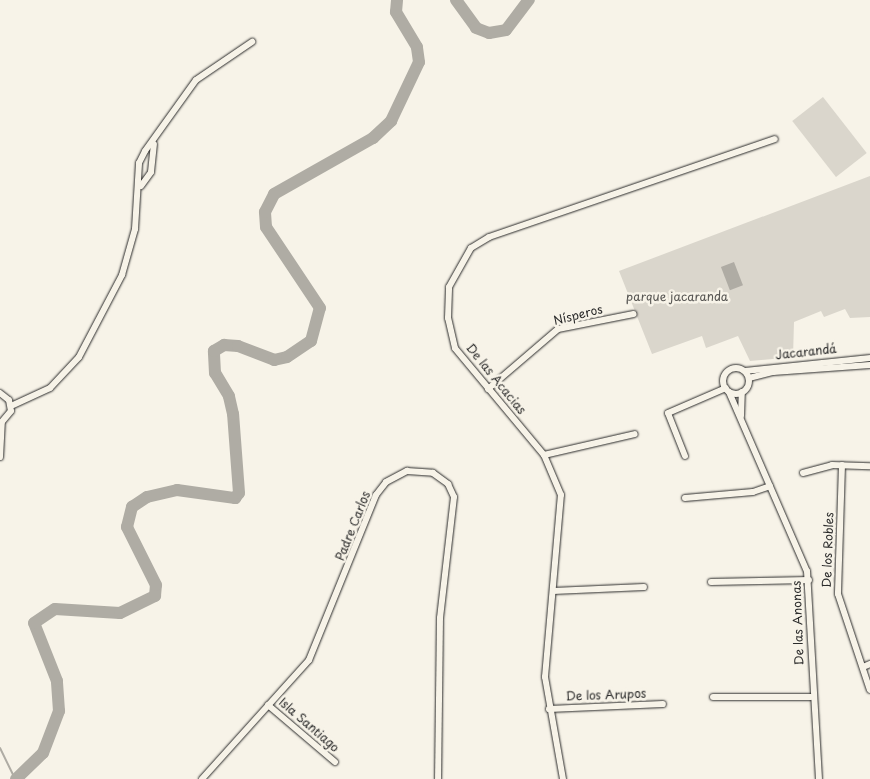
<!DOCTYPE html>
<html>
<head>
<meta charset="utf-8">
<style>
	body { margin:0 }
	#map { position:relative; width:870px; height:779px; overflow:hidden; background:#f7f3e8; font-family:"Playpen Sans",sans-serif }
	div>[style] { position:absolute }
	.green>* { inset:0; background:#dad6cc; transform-origin:0 0 }
	.water>* { inset:0; background:#afaca4; transform-origin:0 0 }
	.stream>* { height:2px; margin:-1px; padding:0 1px; transform-origin:1px; border-radius:1px; background:#afaca4 }
	.river>* { height:12px; margin:-6px; padding:0 6px; transform-origin:6px; border-radius:6px; background:#afaca4 }
	.roads { filter:drop-shadow(0 0 1px #2b2b2b) drop-shadow(0 0 1px #2b2b2b) }
	.street>* { height:6px; margin:-3px; padding:0 3px; transform-origin:3px; border-radius:3px; background:#f7f3e8 }
	.street>.ring { margin:-3px; padding:0; box-sizing:content-box; background:none; border:6px solid #f7f3e8; border-radius:50% }
	span { translate:-50% -50%; white-space:nowrap; text-align:center; line-height:1.15; -webkit-text-stroke:5px #f7f3e8; paint-order:stroke }
	.park-label { font-size:12px; color:#575653 }
	.street-label { font-size:12px; color:#2b2b2b }
</style>
</head>
<body>
<div id="map">
	<div class="green">
		<i style="left:823px;top:97px;width:71px;height:39px;rotate:52deg"></i>
		<i style="clip-path:polygon(870px 176px,870px 317px,850px 318px,845px 309px,824px 317px,821px 311px,794px 322px,793px 357px,750px 361px,738px 336px,706px 348px,702px 336px,652px 354px,619px 271px)"></i>
	</div>
	<div class="water">
		<i style="left:734px;top:262px;width:25px;height:14px;rotate:69deg"></i>
	</div>
	<div class="stream">
		<i style="left:0;top:748px;width:34px;rotate:64deg"></i>
	</div>
	<div class="river">
		<i style="left:456px;top:0;width:34px;rotate:54deg"></i>
		<i style="left:476px;top:28px;width:14px;rotate:21deg"></i>
		<i style="left:489px;top:33px;width:17px;rotate:-10deg"></i>
		<i style="left:506px;top:30px;width:38px;rotate:-53deg"></i>
		<i style="left:16px;top:779px;width:37px;rotate:-44deg"></i>
		<i style="left:43px;top:753px;width:45px;rotate:-69.1deg"></i>
		<i style="left:59px;top:711px;width:30px;rotate:-94deg"></i>
		<i style="left:57px;top:681px;width:62px;rotate:-111.6deg"></i>
		<i style="left:34px;top:623px;width:25px;rotate:-34deg"></i>
		<i style="left:55px;top:609px;width:65px;rotate:3.5deg"></i>
		<i style="left:120px;top:613px;width:39px;rotate:-26deg"></i>
		<i style="left:155px;top:596px;width:11px;rotate:-85deg"></i>
		<i style="left:156px;top:585px;width:65px;rotate:-116.6deg"></i>
		<i style="left:127px;top:527px;width:21px;rotate:-76deg"></i>
		<i style="left:132px;top:507px;width:18px;rotate:-34deg"></i>
		<i style="left:147px;top:497px;width:31px;rotate:-13deg"></i>
		<i style="left:177px;top:490px;width:59px;rotate:7.9deg"></i>
		<i style="left:235px;top:498px;width:6px;rotate:-51deg"></i>
		<i style="left:239px;top:493px;width:79px;rotate:-94.3deg"></i>
		<i style="left:233px;top:414px;width:18px;rotate:-103deg"></i>
		<i style="left:229px;top:396px;width:27px;rotate:-121deg"></i>
		<i style="left:215px;top:373px;width:22px;rotate:-93deg"></i>
		<i style="left:214px;top:351px;width:12px;rotate:-31deg"></i>
		<i style="left:224px;top:345px;width:14px;rotate:4deg"></i>
		<i style="left:238px;top:346px;width:39px;rotate:21deg"></i>
		<i style="left:274px;top:360px;width:13px;rotate:-13deg"></i>
		<i style="left:287px;top:357px;width:29px;rotate:-34deg"></i>
		<i style="left:311px;top:341px;width:34px;rotate:-75deg"></i>
		<i style="left:320px;top:308px;width:97px;rotate:-123.7deg"></i>
		<i style="left:266px;top:227px;width:15px;rotate:-94deg"></i>
		<i style="left:265px;top:212px;width:20px;rotate:-63deg"></i>
		<i style="left:274px;top:194px;width:114px;rotate:-29.5deg"></i>
		<i style="left:373px;top:138px;width:25px;rotate:-43deg"></i>
		<i style="left:391px;top:121px;width:65px;rotate:-64.6deg"></i>
		<i style="left:419px;top:62px;width:15px;rotate:-98deg"></i>
		<i style="left:417px;top:47px;width:41px;rotate:-121deg"></i>
		<i style="left:396px;top:12px;width:12px;rotate:-85deg"></i>
	</div>
	<div class="roads">
		<div class="street">
			<i style="left:141px;top:186px;width:17px;rotate:-54deg"></i>
			<i style="left:151px;top:172px;width:28px;rotate:-84deg"></i>
			<i class="ring" style="left:723px;top:368px;width:20px;height:20px"></i>
			<i style="left:745px;top:371px;width:126px;rotate:-5.9deg"></i>
			<i style="left:749px;top:378px;width:25px;rotate:-14deg"></i>
			<i style="left:773px;top:372px;width:97px;rotate:-4.1deg"></i>
			<i style="left:488px;top:389px;width:92px;rotate:-40.6deg"></i>
			<i style="left:558px;top:329px;width:77px;rotate:-11.2deg"></i>
			<i style="left:729px;top:392px;width:195px;rotate:66.5deg"></i>
			<i style="left:807px;top:571px;width:208px;rotate:86.7deg"></i>
			<i style="left:0;top:393px;width:11px;rotate:38deg"></i>
			<i style="left:9px;top:400px;width:11px;rotate:80deg"></i>
			<i style="left:11px;top:411px;width:17px;rotate:130deg"></i>
			<i style="left:11px;top:406px;width:43px;rotate:-24.8deg"></i>
			<i style="left:50px;top:388px;width:42px;rotate:-46.9deg"></i>
			<i style="left:79px;top:357px;width:93px;rotate:-62.3deg"></i>
			<i style="left:122px;top:275px;width:48px;rotate:-74.2deg"></i>
			<i style="left:135px;top:229px;width:66px;rotate:-86.5deg"></i>
			<i style="left:139px;top:163px;width:13px;rotate:-63deg"></i>
			<i style="left:145px;top:151px;width:87px;rotate:-54.3deg"></i>
			<i style="left:196px;top:80px;width:68px;rotate:-34.2deg"></i>
			<i style="left:741px;top:416px;width:24px;rotate:-88deg"></i>
			<i style="left:544px;top:455px;width:93px;rotate:-13deg"></i>
			<i style="left:685px;top:456px;width:46px;rotate:-111.6deg"></i>
			<i style="left:668px;top:413px;width:63px;rotate:-23.3deg"></i>
			<i style="left:0;top:457px;width:34px;rotate:-87deg"></i>
			<i style="left:842px;top:465px;width:129px;rotate:91.8deg"></i>
			<i style="left:838px;top:594px;width:101px;rotate:71.6deg"></i>
			<i style="left:803px;top:473px;width:30px;rotate:-15deg"></i>
			<i style="left:832px;top:465px;width:38px;rotate:2deg"></i>
			<i style="left:685px;top:498px;width:68px;rotate:-5deg"></i>
			<i style="left:753px;top:492px;width:18px;rotate:-19deg"></i>
			<i style="left:711px;top:582px;width:98px;rotate:-1.2deg"></i>
			<i style="left:553px;top:591px;width:91px;rotate:-2.5deg"></i>
			<i style="left:863px;top:667px;width:8px;rotate:-23deg"></i>
			<i style="left:713px;top:697px;width:98px"></i>
			<i style="left:268px;top:705px;width:88px;rotate:40.4deg"></i>
			<i style="left:549px;top:709px;width:114px;rotate:-2.5deg"></i>
			<i style="left:202px;top:779px;width:160px;rotate:-48deg"></i>
			<i style="left:309px;top:660px;width:178px;rotate:-67.9deg"></i>
			<i style="left:376px;top:495px;width:16px;rotate:-52deg"></i>
			<i style="left:386px;top:482px;width:24px;rotate:-28deg"></i>
			<i style="left:407px;top:471px;width:26px;rotate:4deg"></i>
			<i style="left:433px;top:473px;width:19px;rotate:36deg"></i>
			<i style="left:448px;top:484px;width:14px;rotate:65deg"></i>
			<i style="left:454px;top:497px;width:122px;rotate:96.6deg"></i>
			<i style="left:440px;top:618px;width:161px;rotate:90.7deg"></i>
			<i style="left:563px;top:779px;width:104px;rotate:-100deg"></i>
			<i style="left:545px;top:677px;width:183px;rotate:-85deg"></i>
			<i style="left:561px;top:495px;width:43px;rotate:-113deg"></i>
			<i style="left:544px;top:455px;width:139px;rotate:-129.8deg"></i>
			<i style="left:455px;top:348px;width:31px;rotate:-103deg"></i>
			<i style="left:448px;top:318px;width:31px;rotate:-88deg"></i>
			<i style="left:449px;top:287px;width:45px;rotate:-60.6deg"></i>
			<i style="left:471px;top:248px;width:21px;rotate:-31deg"></i>
			<i style="left:489px;top:237px;width:302px;rotate:-18.9deg"></i>
		</div>
	</div>
	<div class="park-label">
		<span style="left:677px;top:297px">parque jacaranda</span>
	</div>
	<div class="street-label">
		<span style="left:578px;top:315px;rotate:-14deg">Nísperos</span>
		<span style="left:806px;top:352px;rotate:-6deg">Jacarandá</span>
		<span style="left:496px;top:379px;rotate:51deg">De las Acacias</span>
		<span style="left:353px;top:526px;rotate:-68deg">Padre Carlos</span>
		<span style="left:828px;top:550px;rotate:-88deg">De los Robles</span>
		<span style="left:798px;top:623px;rotate:-92deg">De las Anonas</span>
		<span style="left:606px;top:695px;rotate:-2deg">De los Arupos</span>
		<span style="left:309px;top:725px;rotate:41deg">Isla Santiago</span>
	</div>
</div>
</body>
</html>
